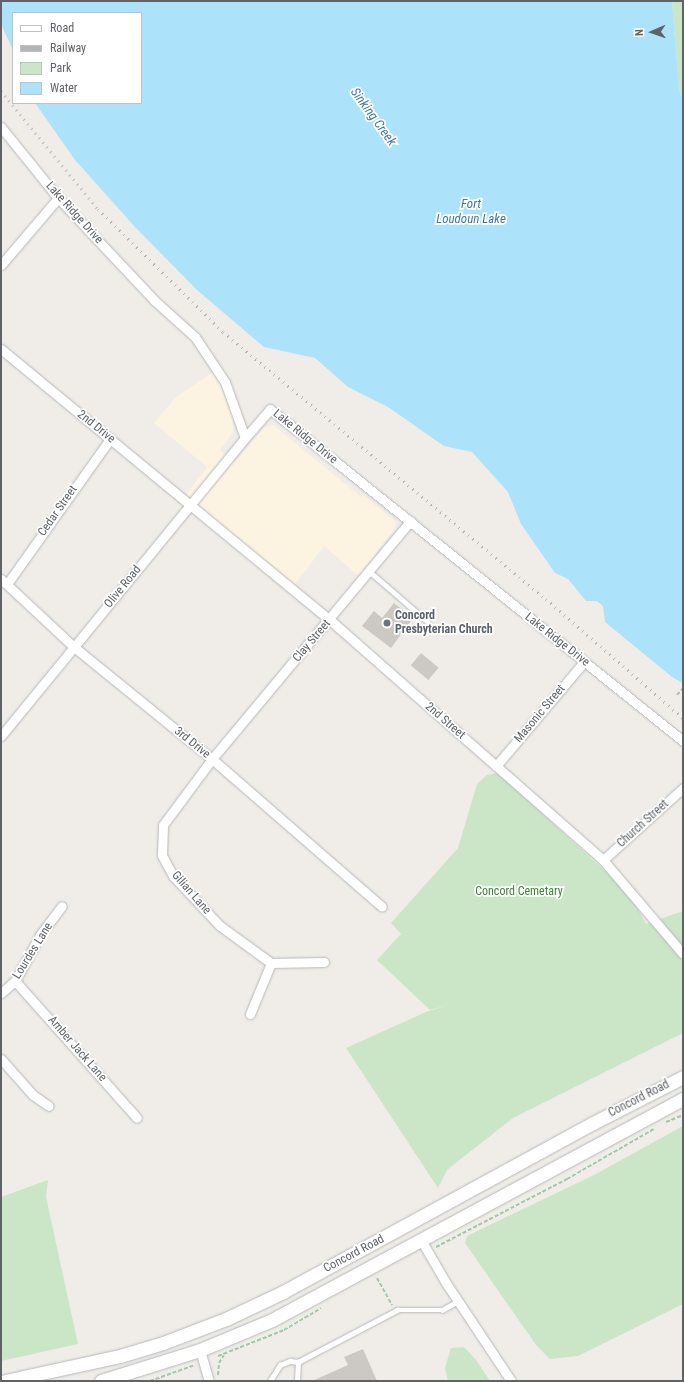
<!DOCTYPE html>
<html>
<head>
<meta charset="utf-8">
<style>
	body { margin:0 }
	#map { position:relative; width:684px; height:1382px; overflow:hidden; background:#f0ede8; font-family:"Roboto Condensed",sans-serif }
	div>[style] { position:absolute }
	.commercial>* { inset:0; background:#fcf3e1 }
	.green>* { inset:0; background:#cae6c6 }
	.water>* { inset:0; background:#ade2fb }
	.building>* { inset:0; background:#ccc8c4; transform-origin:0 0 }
	.path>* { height:2px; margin-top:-1px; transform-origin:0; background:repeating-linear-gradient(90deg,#a1c9a8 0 4px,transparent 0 6px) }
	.roads { filter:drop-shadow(0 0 1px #b5b8bb) drop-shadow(0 0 1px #b5b8bb) }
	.service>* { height:4.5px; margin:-2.25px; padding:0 2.25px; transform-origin:2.25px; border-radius:2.25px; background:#fff }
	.minor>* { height:9px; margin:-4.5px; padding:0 4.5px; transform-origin:4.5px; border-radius:4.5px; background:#fff }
	.secondary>* { height:13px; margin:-6.5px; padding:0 6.5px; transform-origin:6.5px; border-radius:6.5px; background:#fff }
	.rail>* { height:3px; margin-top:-1.5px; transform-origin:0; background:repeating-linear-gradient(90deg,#b4b5b5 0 1px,transparent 0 6px) }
	.dots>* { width:11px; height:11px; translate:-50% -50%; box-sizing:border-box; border:2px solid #fff; border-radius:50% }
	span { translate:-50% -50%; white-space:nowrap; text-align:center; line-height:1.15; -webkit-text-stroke:3.5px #fff; paint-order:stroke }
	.street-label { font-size:12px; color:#5f6367 }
	.worship-label { font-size:12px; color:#5b616d; font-weight:700 }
	.left { translate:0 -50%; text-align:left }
	.park-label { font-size:12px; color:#3f833a }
	.water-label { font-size:13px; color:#43789b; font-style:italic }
	.frame { position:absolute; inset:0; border:2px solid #5f6367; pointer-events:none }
	.legend { position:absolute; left:12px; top:12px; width:130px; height:92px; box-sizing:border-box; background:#fff; border:1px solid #bfc1c2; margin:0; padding:5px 7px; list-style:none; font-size:12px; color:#5f6367 }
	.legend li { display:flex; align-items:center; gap:8px; height:20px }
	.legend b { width:20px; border:1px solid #bfc1c2 }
	.north { position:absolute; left:632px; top:12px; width:40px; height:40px; -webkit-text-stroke:3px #fff; paint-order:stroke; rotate:268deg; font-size:11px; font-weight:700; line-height:16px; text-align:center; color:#5f6367 }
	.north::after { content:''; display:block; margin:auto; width:14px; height:18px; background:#5f6367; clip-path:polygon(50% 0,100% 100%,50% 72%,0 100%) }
</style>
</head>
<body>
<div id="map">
	<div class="commercial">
		<i style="clip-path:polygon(215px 371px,233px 414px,233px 432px,220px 450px,234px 463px,264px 428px,273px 425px,361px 497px,363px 495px,396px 522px,395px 528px,359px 576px,324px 546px,289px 592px,194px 514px,179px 504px,207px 467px,154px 423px,176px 397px)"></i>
	</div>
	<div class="green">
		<i style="clip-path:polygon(672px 1px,683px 1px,683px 100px,679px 89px)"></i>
		<i style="clip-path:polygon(498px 773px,630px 894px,646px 924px,683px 911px,683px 1033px,513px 1118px,447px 1170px,438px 1188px,346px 1048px,426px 1012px,448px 1005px,430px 1010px,377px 960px,401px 934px,391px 923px,458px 848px,477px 784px,487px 775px)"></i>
		<i style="clip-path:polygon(683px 1126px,683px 1304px,578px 1356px,550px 1359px,536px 1345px,465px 1243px,467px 1236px,594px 1175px)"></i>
		<i style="clip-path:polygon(48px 1180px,46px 1197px,78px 1344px,1px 1361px,1px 1197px)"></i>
		<i style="clip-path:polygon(464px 1347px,476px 1360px,490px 1381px,448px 1381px,445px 1368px,451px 1348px)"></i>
	</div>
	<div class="water">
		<i style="clip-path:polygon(1px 1px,672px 1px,679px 89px,683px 100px,683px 683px,672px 677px,605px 622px,603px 606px,597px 601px,586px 601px,568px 579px,555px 573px,521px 524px,508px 492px,472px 452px,444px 446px,388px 407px,348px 387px,315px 358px,264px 347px,197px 290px,135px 227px,75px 160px,35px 103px,141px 103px,141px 13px,13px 13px,13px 50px,1px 24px)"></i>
	</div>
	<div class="building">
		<i style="clip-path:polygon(394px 603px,413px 618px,391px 648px,362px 626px,374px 611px,382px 618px)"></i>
		<i style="left:421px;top:653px;width:23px;height:16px;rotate:40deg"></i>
		<i style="clip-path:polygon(363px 1349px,377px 1381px,312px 1381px,348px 1365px,344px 1357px)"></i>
	</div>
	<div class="path">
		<i style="left:677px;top:695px;width:9px;rotate:-49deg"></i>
		<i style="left:666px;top:1122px;width:18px;rotate:-22deg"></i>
		<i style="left:436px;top:1247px;width:148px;rotate:-27.4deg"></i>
		<i style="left:567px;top:1179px;width:100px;rotate:-29.9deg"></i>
		<i style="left:377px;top:1278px;width:31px;rotate:61deg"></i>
		<i style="left:218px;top:1356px;width:71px;rotate:-21.5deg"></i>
		<i style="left:284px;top:1330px;width:43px;rotate:-30.7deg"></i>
		<i style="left:218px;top:1375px;width:12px;rotate:-85deg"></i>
		<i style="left:219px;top:1363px;width:9px;rotate:-58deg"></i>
		<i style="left:150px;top:1381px;width:48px;rotate:-19.6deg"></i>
	</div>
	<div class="roads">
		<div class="service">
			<i style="left:369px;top:571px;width:78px;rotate:40.8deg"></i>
			<i style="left:270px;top:1381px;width:19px;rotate:-58deg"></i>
			<i style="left:280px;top:1365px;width:11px;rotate:-22deg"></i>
			<i style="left:290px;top:1361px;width:8px;rotate:7deg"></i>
			<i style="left:298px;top:1362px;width:112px;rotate:-27.7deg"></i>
			<i style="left:397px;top:1310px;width:45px"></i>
			<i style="left:442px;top:1310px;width:18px;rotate:-29deg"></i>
			<i style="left:297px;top:1381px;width:19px;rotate:-87deg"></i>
		</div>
		<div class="minor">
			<i style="left:1px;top:127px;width:91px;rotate:51.2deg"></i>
			<i style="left:58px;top:198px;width:141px;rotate:46.7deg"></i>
			<i style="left:155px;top:301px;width:54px;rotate:42deg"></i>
			<i style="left:195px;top:337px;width:54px;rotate:56.3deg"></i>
			<i style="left:225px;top:382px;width:59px;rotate:70.3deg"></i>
			<i style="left:245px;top:438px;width:38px;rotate:-49deg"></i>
			<i style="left:270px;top:409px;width:530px;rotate:38.79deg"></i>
			<i style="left:1px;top:265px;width:88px;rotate:-49.6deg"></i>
			<i style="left:1px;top:349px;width:426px;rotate:39.5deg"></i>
			<i style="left:330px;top:620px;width:363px;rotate:41.3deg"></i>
			<i style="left:603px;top:860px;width:123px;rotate:49.6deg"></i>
			<i style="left:1px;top:579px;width:100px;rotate:43deg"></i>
			<i style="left:74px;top:647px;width:178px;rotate:39.1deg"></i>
			<i style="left:212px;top:759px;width:225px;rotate:41deg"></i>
			<i style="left:7px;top:584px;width:178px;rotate:-54.6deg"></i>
			<i style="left:1px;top:736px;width:385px;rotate:-50.7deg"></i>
			<i style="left:496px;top:766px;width:136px;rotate:-49.8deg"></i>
			<i style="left:603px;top:860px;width:108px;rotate:-42deg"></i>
			<i style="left:324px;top:962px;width:53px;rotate:178.9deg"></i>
			<i style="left:271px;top:963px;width:63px;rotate:-144deg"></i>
			<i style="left:220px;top:926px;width:69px;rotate:-133.2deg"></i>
			<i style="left:173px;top:876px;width:24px;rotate:-118deg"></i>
			<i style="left:162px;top:855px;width:30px;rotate:-88deg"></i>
			<i style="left:163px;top:825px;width:82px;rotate:-53.4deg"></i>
			<i style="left:212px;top:759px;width:310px;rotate:-50.2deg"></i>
			<i style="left:15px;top:981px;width:183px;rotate:48.3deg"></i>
			<i style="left:1px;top:993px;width:18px;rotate:-41deg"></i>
			<i style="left:15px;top:981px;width:52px;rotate:-61.5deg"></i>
			<i style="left:40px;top:935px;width:36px;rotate:-53deg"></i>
			<i style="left:250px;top:1014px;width:55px;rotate:-67.6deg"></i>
			<i style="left:1px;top:1059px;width:48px;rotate:48.4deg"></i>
			<i style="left:33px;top:1095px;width:19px;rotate:35deg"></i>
			<i style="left:421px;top:1240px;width:50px;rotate:59.8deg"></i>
			<i style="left:446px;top:1283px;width:118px;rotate:56.4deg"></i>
			<i style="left:200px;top:1350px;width:32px;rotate:74deg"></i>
		</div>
		<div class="secondary">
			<i style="left:5px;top:1381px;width:118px;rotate:-12.3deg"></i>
			<i style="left:120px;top:1356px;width:45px;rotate:-16.8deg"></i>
			<i style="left:163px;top:1343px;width:67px;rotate:-20.9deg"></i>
			<i style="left:226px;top:1319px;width:63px;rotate:-25.3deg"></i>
			<i style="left:283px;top:1292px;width:353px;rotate:-28.6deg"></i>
			<i style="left:593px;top:1123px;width:101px;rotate:-27.1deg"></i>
			<i style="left:101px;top:1381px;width:104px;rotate:-17.4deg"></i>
			<i style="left:200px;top:1350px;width:78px;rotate:-22.6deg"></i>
			<i style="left:272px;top:1320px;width:467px;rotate:-28.3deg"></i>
		</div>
	</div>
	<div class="rail">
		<i style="left:1px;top:91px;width:153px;rotate:50.6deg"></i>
		<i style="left:98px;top:209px;width:175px;rotate:44.5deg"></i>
		<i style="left:223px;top:332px;width:419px;rotate:39.6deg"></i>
		<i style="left:546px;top:599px;width:181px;rotate:41deg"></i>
	</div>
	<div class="dots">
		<i style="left:387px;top:623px;background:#6b7280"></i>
	</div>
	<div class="street-label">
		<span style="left:74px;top:213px;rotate:48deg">Lake Ridge Drive</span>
		<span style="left:96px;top:427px;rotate:39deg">2nd Drive</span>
		<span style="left:305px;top:437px;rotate:39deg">Lake Ridge Drive</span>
		<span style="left:58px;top:511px;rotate:-55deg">Cedar Street</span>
		<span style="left:123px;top:587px;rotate:-51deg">Olive Road</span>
		<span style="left:557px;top:640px;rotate:38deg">Lake Ridge Drive</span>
		<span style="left:312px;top:641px;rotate:-50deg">Clay Street</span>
		<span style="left:540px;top:714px;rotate:-50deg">Masonic Street</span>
		<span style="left:445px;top:721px;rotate:41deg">2nd Street</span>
		<span style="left:192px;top:743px;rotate:39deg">3rd Drive</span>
		<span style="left:643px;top:824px;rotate:-42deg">Church Street</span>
		<span style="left:191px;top:893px;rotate:49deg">Gilian Lane</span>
		<span style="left:33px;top:951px;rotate:-58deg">Lourdes Lane</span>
		<span style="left:77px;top:1049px;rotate:49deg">Amber Jack Lane</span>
		<span style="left:639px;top:1099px;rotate:-27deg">Concord Road</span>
		<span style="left:354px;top:1254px;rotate:-28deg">Concord Road</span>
	</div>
	<div class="worship-label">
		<span class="left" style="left:395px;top:623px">Concord<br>Presbyterian Church</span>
	</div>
	<div class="park-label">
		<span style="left:519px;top:892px">Concord Cemetary</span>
	</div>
	<div class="water-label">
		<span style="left:373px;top:117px;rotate:54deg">Sinking Creek</span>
		<span style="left:471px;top:212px">Fort<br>Loudoun Lake</span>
	</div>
	<div class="frame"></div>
	<ul class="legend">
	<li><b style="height:5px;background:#fff"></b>Road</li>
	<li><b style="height:5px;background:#b4b5b5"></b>Railway</li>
	<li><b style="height:11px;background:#cae6c6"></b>Park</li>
	<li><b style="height:11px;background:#ade2fb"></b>Water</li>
	</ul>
	<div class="north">N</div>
</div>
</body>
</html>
